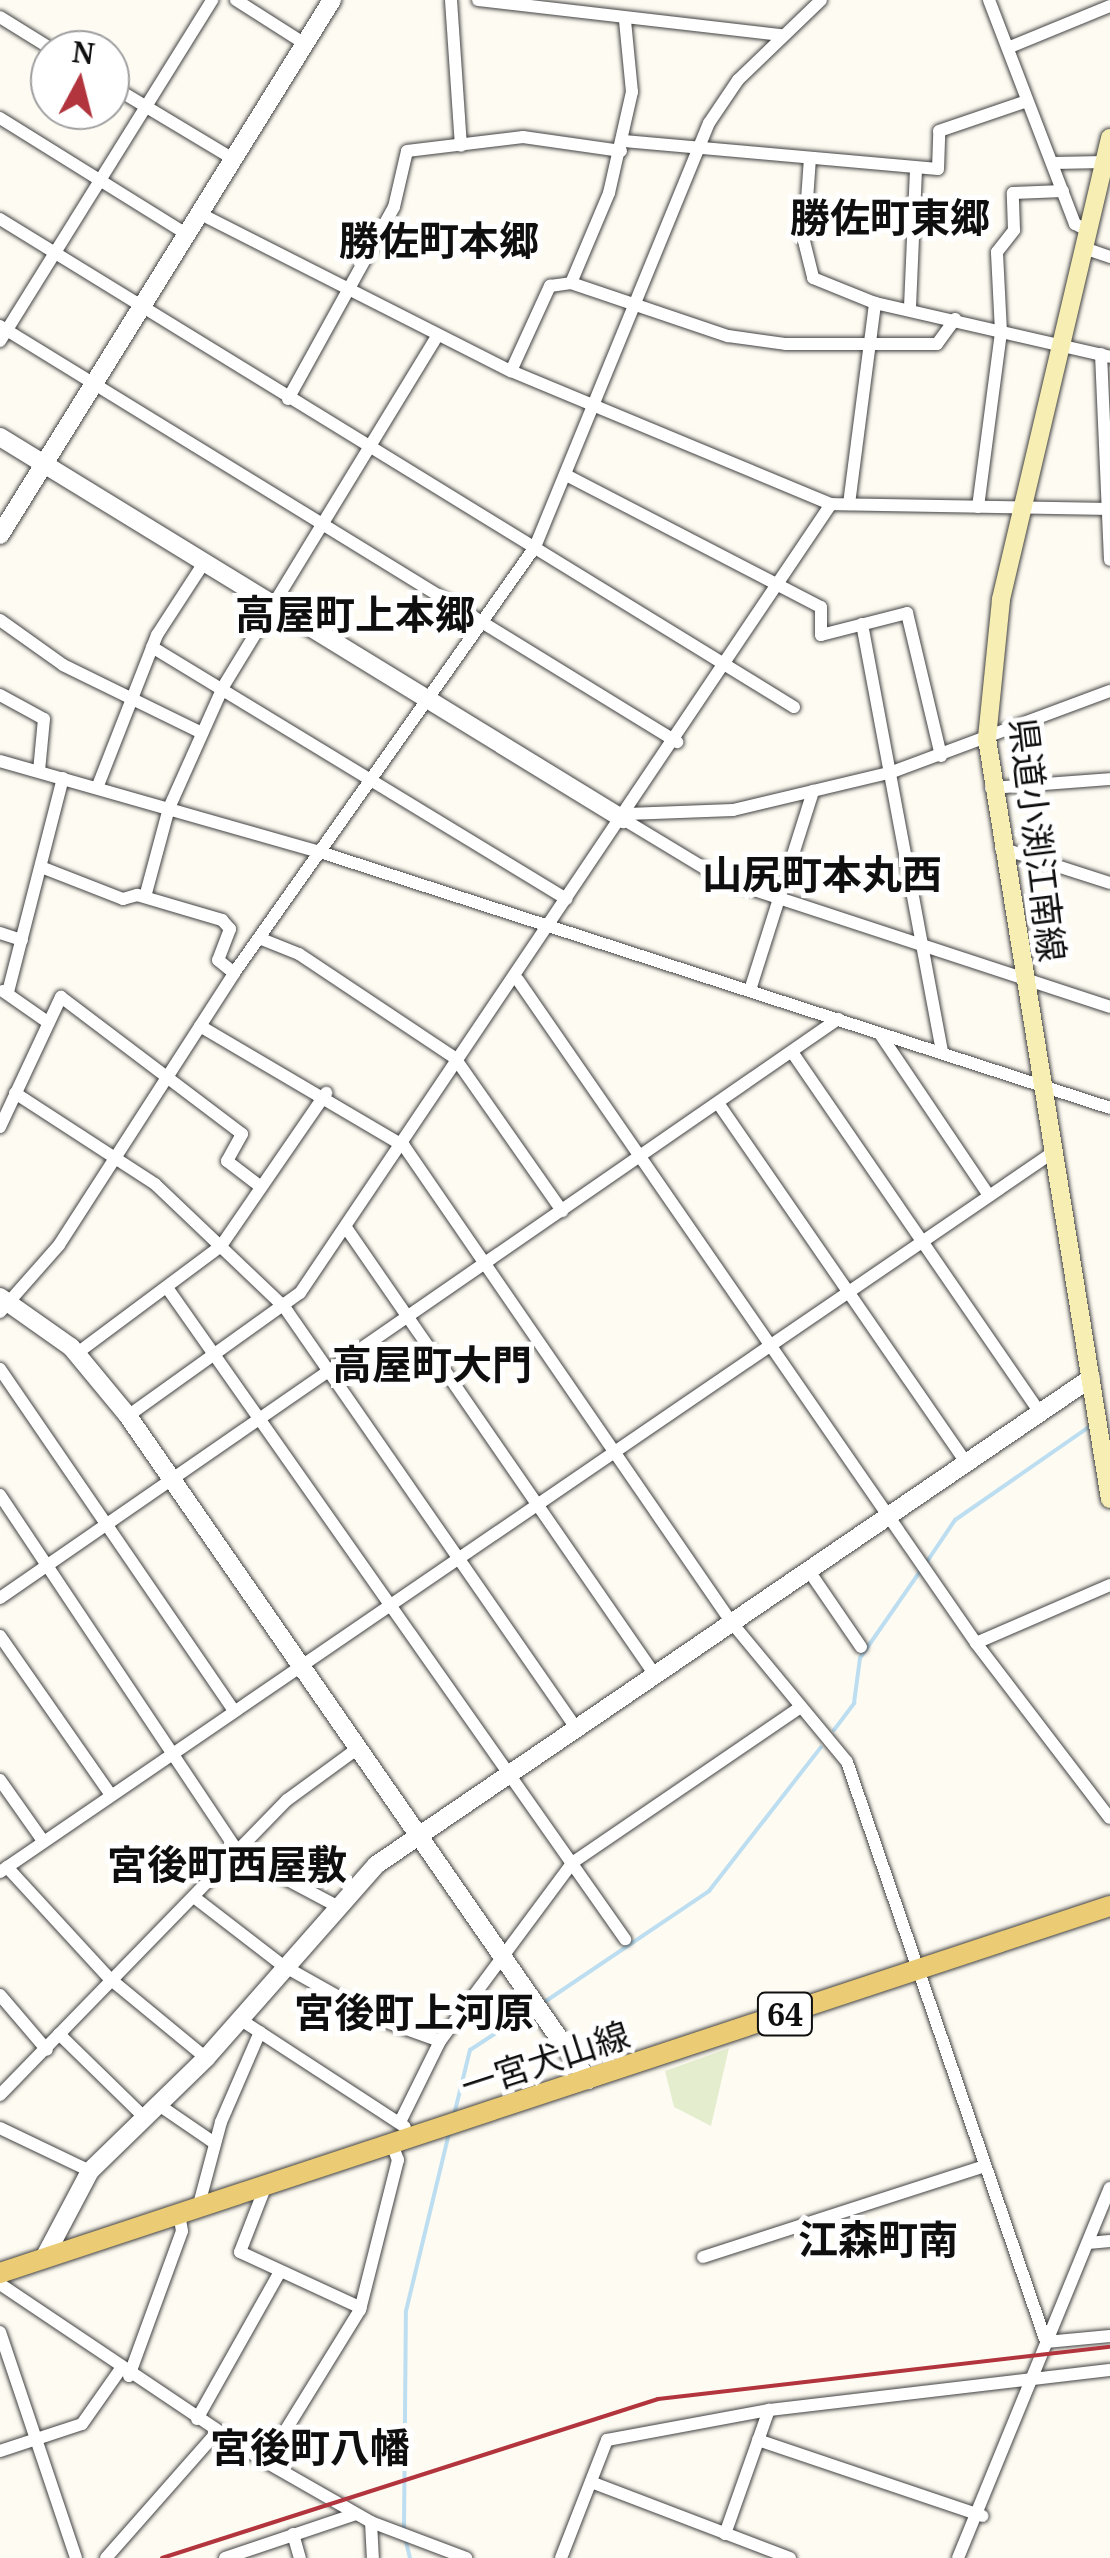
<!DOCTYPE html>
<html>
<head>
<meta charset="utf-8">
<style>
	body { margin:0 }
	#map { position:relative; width:1110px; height:2558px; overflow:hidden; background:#fefbf2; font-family:"Noto Serif","Noto Sans JP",serif }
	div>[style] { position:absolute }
	.pitch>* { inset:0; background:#e4eecf }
	.stream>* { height:4px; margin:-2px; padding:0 2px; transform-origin:2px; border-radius:2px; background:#bcdef0 }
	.roads { filter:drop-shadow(0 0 2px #424242) drop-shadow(0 0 2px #424242) }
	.minor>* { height:12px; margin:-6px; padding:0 6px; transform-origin:6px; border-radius:6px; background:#fff }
	.tertiary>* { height:18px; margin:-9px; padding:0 9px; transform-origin:9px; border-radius:9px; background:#fff }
	.secondary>* { height:18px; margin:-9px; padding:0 9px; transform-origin:9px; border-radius:9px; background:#f7eeb4 }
	.primary>* { height:20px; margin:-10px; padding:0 10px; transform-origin:10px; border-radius:10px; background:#ebcc75 }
	.rail>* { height:4px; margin:-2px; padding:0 2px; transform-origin:2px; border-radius:2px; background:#b2343d }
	span { translate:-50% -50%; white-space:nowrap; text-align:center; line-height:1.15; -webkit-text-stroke:10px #fff; paint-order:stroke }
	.shield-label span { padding:2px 8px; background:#fff; border:2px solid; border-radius:8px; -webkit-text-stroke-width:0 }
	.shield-label { font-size:32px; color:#0f0f0f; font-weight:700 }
	.street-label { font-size:35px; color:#0f0f0f }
	.quarter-label { font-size:40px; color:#0f0f0f; font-weight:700 }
	.north { position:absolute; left:30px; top:30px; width:100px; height:100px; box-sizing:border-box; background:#fff; border:2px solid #9f9f9f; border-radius:50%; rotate:7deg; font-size:28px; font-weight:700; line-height:40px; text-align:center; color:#0f0f0f }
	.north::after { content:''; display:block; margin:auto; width:35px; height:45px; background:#b2343d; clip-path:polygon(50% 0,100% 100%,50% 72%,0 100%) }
</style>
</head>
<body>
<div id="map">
	<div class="pitch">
		<i style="clip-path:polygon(729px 2048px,711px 2126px,674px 2107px,665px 2071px)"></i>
	</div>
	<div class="stream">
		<i style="left:926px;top:1563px;width:52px;rotate:-56deg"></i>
		<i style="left:955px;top:1520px;width:165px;rotate:-34.8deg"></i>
		<i style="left:834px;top:1730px;width:34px;rotate:-53deg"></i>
		<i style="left:854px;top:1703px;width:45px;rotate:-82.4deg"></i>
		<i style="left:860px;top:1658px;width:107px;rotate:-55.3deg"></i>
		<i style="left:546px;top:2001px;width:197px;rotate:-34deg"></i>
		<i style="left:709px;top:1891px;width:182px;rotate:-52.1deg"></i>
		<i style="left:454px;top:2115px;width:67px;rotate:-76.2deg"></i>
		<i style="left:470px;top:2050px;width:69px;rotate:-33.2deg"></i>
		<i style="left:404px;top:2529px;width:218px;rotate:-89.5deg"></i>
		<i style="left:406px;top:2311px;width:183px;rotate:-76.4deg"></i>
		<i style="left:405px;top:2538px;width:21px;rotate:76deg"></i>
	</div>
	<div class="roads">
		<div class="minor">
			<i style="left:236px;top:0;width:82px;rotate:32.5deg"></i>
			<i style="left:451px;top:0;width:146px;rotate:86.1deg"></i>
			<i style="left:478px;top:0;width:306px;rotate:6.6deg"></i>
			<i style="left:989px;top:0;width:240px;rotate:69deg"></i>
			<i style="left:1075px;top:224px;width:16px;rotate:27deg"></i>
			<i style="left:0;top:17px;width:62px;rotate:31.9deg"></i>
			<i style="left:1010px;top:47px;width:108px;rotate:-22.3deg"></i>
			<i style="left:110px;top:85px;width:144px;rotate:31deg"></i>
			<i style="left:0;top:118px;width:219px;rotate:31.9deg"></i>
			<i style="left:624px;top:141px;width:315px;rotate:5.1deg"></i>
			<i style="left:938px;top:169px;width:38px;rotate:-88deg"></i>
			<i style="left:939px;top:131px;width:93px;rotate:-18.8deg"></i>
			<i style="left:810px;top:158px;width:83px;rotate:94.1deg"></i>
			<i style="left:804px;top:241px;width:38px;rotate:76deg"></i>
			<i style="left:813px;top:278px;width:67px;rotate:22deg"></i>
			<i style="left:875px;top:303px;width:241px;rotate:12.9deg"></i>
			<i style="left:1053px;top:163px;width:52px;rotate:-1.1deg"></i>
			<i style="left:199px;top:213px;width:350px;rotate:26.9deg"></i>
			<i style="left:511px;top:371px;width:347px;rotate:22.6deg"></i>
			<i style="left:831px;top:504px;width:274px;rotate:1deg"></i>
			<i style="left:0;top:219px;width:932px;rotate:31.58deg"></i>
			<i style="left:1084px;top:248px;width:28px;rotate:19deg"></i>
			<i style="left:571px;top:283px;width:166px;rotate:18.7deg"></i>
			<i style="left:728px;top:336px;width:59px;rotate:7.9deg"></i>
			<i style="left:786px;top:344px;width:151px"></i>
			<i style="left:937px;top:344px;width:31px;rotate:-54deg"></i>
			<i style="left:910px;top:307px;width:139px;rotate:-87.5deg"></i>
			<i style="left:0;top:326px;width:795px;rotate:31.57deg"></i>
			<i style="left:0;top:341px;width:402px;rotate:-58.1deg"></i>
			<i style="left:1101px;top:354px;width:206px;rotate:87.5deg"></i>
			<i style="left:511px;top:371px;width:94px;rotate:-65.4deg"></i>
			<i style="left:550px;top:286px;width:21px;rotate:-8deg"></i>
			<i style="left:571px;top:283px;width:98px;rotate:-67.1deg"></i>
			<i style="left:609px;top:193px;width:104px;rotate:-77.2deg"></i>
			<i style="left:632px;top:92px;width:72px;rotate:-95.6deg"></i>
			<i style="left:288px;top:399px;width:219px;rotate:-61.1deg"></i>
			<i style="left:394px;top:207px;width:57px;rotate:-76.9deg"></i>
			<i style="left:407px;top:151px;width:117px;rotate:-6.9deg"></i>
			<i style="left:523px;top:137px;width:99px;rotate:8.1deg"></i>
			<i style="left:566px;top:475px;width:287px;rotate:27.4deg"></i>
			<i style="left:821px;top:607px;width:28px;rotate:90deg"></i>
			<i style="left:821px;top:635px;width:89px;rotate:-14.3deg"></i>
			<i style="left:907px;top:613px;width:147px;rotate:76.6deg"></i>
			<i style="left:849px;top:504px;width:203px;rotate:-82.6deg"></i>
			<i style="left:978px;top:507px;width:177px;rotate:-82.5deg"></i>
			<i style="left:1001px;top:332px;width:80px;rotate:-92.9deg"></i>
			<i style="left:997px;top:252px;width:28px;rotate:-52deg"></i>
			<i style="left:1014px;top:230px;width:37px;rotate:-92deg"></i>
			<i style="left:1013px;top:193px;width:50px;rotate:-2.3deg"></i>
			<i style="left:0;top:620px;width:77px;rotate:35.5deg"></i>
			<i style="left:63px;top:665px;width:155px;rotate:26.1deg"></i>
			<i style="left:862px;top:624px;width:436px;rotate:79.4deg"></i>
			<i style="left:152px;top:647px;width:485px;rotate:31.3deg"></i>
			<i style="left:0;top:695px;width:50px;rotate:28.6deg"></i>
			<i style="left:44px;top:719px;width:52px;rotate:95.5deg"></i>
			<i style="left:0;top:761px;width:333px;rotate:15.9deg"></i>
			<i style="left:320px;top:852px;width:830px;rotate:17.95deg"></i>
			<i style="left:97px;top:788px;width:164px;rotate:-68.6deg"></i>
			<i style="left:157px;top:635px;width:88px;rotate:-57deg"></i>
			<i style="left:991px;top:788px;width:119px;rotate:-4.3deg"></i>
			<i style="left:627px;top:814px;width:106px;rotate:-2.2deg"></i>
			<i style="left:733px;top:810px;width:163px;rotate:-13.4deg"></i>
			<i style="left:892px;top:772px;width:233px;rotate:-20.4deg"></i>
			<i style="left:623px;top:819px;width:118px;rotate:31.1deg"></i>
			<i style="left:724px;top:880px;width:406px;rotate:18.2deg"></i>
			<i style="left:1001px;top:848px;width:114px;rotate:17.8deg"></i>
			<i style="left:41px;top:867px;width:88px;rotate:21.3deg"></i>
			<i style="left:123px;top:899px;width:15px;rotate:-16deg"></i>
			<i style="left:137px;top:895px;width:89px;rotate:16.4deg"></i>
			<i style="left:222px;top:920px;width:12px;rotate:48deg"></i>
			<i style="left:230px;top:929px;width:33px;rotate:111deg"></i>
			<i style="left:218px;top:960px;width:21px;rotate:39deg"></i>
			<i style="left:145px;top:897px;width:92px;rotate:-74.9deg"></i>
			<i style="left:169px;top:808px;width:133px;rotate:-65.9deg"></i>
			<i style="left:223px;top:687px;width:412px;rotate:-58.6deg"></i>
			<i style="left:0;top:933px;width:23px;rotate:18deg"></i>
			<i style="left:259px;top:938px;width:43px;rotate:21.8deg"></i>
			<i style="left:299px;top:954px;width:187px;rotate:33.7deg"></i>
			<i style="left:455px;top:1058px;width:187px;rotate:55deg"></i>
			<i style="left:518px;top:980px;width:806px;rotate:55.36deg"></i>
			<i style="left:976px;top:1643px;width:220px;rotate:52.6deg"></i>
			<i style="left:750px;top:990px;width:209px;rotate:-72.4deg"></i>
			<i style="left:3px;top:991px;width:52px;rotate:34.9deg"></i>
			<i style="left:8px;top:992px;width:221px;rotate:-75.6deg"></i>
			<i style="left:200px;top:1026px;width:237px;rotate:30.5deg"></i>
			<i style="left:404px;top:1146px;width:579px;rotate:55.49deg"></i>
			<i style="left:732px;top:1623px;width:180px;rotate:50.4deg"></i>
			<i style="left:847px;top:1762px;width:613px;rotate:71.06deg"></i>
			<i style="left:880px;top:1034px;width:193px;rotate:56deg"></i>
			<i style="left:792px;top:1052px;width:438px;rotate:55.5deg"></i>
			<i style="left:15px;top:1093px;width:167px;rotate:33deg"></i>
			<i style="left:155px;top:1184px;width:180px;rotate:43.6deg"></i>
			<i style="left:285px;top:1308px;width:511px;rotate:55.28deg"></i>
			<i style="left:718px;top:1103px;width:437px;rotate:55.4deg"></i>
			<i style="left:0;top:1127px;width:144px;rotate:-64.9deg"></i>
			<i style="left:61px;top:997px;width:227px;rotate:37.1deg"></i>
			<i style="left:242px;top:1134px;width:31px;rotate:119deg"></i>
			<i style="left:227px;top:1161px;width:43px;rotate:37.4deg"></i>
			<i style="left:347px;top:1229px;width:542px;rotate:55.37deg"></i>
			<i style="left:168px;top:1289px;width:795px;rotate:54.89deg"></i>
			<i style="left:0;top:1312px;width:89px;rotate:-48.6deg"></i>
			<i style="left:59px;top:1245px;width:323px;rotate:-57.2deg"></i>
			<i style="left:234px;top:973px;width:522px;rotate:-54.76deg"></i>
			<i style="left:535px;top:547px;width:458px;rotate:-67.7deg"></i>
			<i style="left:709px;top:123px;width:52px;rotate:-56deg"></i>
			<i style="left:738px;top:80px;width:115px;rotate:-43.9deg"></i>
			<i style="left:76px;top:1354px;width:181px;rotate:-36.7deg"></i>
			<i style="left:221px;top:1246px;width:186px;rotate:-55.5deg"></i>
			<i style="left:0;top:1369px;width:414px;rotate:55.6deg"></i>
			<i style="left:128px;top:1416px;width:211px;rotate:-35.6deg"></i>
			<i style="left:300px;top:1293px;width:951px;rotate:-56.06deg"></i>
			<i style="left:0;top:1495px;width:431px;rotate:56.3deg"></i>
			<i style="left:239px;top:1854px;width:106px;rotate:28deg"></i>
			<i style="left:809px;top:1571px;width:92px;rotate:55.6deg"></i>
			<i style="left:0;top:1598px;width:1019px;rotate:-34.64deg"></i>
			<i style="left:0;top:1636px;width:194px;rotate:55.1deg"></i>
			<i style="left:976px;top:1643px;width:146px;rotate:-23.4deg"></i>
			<i style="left:0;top:1780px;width:75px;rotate:54.8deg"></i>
			<i style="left:7px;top:1867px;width:151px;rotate:47.4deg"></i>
			<i style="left:109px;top:1978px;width:126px;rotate:39.5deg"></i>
			<i style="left:0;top:1872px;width:1274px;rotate:-34.35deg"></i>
			<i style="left:195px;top:1898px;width:110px;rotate:37.6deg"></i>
			<i style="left:282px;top:1965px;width:108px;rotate:29.4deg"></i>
			<i style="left:376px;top:2018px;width:68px;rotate:19.8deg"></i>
			<i style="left:0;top:1995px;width:72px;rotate:49.5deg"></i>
			<i style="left:238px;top:2018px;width:199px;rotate:33.1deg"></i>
			<i style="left:59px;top:2034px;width:117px;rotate:44.3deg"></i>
			<i style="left:0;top:2095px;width:412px;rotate:-45.8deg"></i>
			<i style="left:287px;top:1800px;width:87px;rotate:-36.1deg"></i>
			<i style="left:156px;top:2103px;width:69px;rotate:34.4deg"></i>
			<i style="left:401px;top:2120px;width:88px;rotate:-63.7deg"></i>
			<i style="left:440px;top:2041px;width:222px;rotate:-53.4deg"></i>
			<i style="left:572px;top:1863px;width:277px;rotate:-34.3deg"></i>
			<i style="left:0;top:2128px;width:100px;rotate:25.5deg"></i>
			<i style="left:266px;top:2185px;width:72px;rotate:111.2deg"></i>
			<i style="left:240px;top:2252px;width:133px;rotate:24.8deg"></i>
			<i style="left:198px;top:2208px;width:89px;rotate:-75deg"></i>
			<i style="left:221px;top:2122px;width:98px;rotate:-66.6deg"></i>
			<i style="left:1088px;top:2243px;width:22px;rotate:-5deg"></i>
			<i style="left:703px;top:2257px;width:295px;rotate:-17.9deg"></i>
			<i style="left:0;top:2284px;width:312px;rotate:33.9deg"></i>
			<i style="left:259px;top:2458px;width:129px;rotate:29.7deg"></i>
			<i style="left:371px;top:2522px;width:102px;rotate:20.8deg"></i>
			<i style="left:0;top:2332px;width:238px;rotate:71.4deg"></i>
			<i style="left:1046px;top:2342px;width:64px;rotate:-5.4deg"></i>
			<i style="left:129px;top:2376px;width:154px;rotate:-69.9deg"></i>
			<i style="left:182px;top:2231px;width:17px;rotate:-100deg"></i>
			<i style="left:197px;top:2419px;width:165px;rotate:-60.6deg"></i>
			<i style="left:758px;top:2440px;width:237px;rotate:18.7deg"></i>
			<i style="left:0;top:2451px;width:86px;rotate:-18.2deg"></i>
			<i style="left:82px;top:2424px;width:66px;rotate:-54.9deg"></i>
			<i style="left:266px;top:2462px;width:179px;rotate:-58.3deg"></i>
			<i style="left:360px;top:2310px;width:155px;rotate:-75.8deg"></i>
			<i style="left:398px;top:2160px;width:17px;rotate:-111deg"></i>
			<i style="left:591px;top:2482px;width:213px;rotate:20.9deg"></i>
			<i style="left:371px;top:2522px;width:36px;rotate:87deg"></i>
			<i style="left:293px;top:2534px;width:25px;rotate:74deg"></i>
			<i style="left:725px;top:2534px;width:132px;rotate:-70.5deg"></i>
			<i style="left:106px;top:2558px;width:168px;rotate:-48.6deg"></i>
			<i style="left:225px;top:2558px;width:138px;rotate:-18.6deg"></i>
			<i style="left:561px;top:2558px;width:127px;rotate:-68.7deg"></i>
			<i style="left:607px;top:2440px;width:165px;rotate:-10.5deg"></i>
			<i style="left:769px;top:2410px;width:343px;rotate:-6.7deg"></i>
			<i style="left:958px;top:2558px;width:400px;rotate:-67.7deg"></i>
		</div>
		<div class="tertiary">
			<i style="left:0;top:437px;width:731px;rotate:31.52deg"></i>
			<i style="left:0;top:535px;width:630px;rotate:-58.18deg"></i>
			<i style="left:0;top:1297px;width:87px;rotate:35.2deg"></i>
			<i style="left:71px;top:1347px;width:89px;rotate:50.4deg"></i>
			<i style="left:128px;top:1416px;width:808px;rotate:55.29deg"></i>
			<i style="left:44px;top:2258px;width:98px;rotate:-62.1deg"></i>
			<i style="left:90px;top:2171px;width:162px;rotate:-44.2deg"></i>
			<i style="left:206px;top:2058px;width:257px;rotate:-48.6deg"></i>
			<i style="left:376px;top:1865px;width:865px;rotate:-34.26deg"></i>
		</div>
		<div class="secondary">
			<i style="left:1110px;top:138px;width:475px;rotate:103.3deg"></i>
			<i style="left:1001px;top:600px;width:140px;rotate:95.8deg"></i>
			<i style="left:987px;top:739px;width:770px;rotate:80.81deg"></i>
		</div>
		<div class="primary">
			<i style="left:0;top:2273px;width:1169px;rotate:-18.3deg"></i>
		</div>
	</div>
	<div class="rail">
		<i style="left:162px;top:2558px;width:521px;rotate:-17.77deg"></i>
		<i style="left:658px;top:2399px;width:455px;rotate:-6.6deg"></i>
	</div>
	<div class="shield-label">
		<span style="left:785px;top:2014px">64</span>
	</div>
	<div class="street-label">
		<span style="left:1038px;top:840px;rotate:83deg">県道小渕江南線</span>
		<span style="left:545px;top:2060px;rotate:-18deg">一宮犬山線</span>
	</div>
	<div class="quarter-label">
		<span style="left:890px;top:217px">勝佐町東郷</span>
		<span style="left:439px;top:240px">勝佐町本郷</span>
		<span style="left:355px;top:614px">高屋町上本郷</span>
		<span style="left:822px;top:874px">山尻町本丸西</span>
		<span style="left:432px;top:1364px">高屋町大門</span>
		<span style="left:227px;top:1864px">宮後町西屋敷</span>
		<span style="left:414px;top:2012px">宮後町上河原</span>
		<span style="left:878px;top:2239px">江森町南</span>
		<span style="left:310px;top:2447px">宮後町八幡</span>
	</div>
	<div class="north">N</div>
</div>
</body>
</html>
